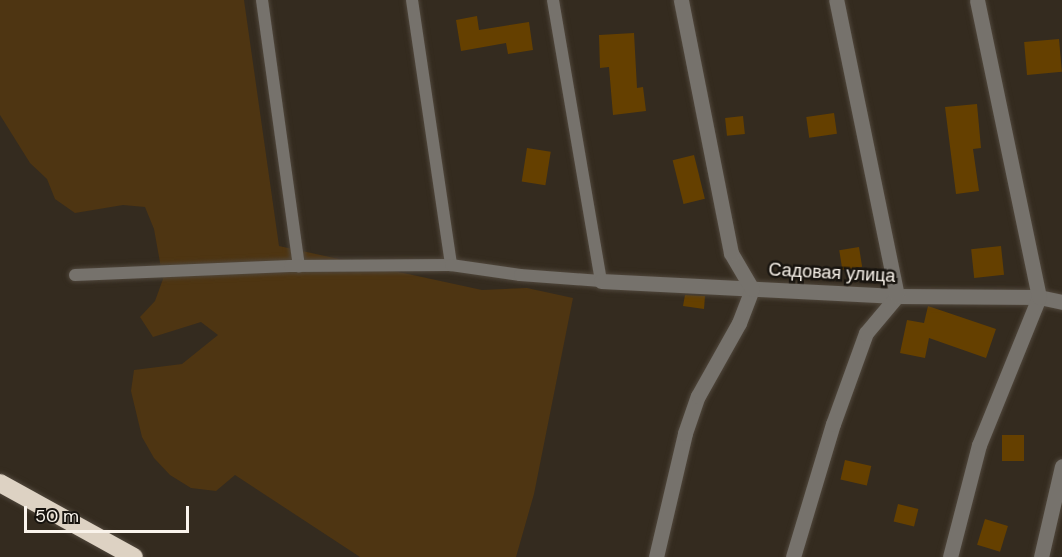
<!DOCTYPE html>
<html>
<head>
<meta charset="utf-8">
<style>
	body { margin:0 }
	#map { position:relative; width:1062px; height:557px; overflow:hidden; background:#342b1f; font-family:"DM Sans",sans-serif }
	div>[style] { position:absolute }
	.green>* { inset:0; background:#4e3512 }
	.building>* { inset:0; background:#654000; transform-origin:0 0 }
	.roads { filter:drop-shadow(0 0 2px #50473c) drop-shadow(0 0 2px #50473c) }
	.service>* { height:12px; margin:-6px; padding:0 6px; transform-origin:6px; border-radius:6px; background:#76726c }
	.minor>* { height:15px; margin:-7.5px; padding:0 7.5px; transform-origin:7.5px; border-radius:7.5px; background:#76726c }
	.motorway>* { height:18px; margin:-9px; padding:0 9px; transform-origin:9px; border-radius:9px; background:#ddd2c3 }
	span { translate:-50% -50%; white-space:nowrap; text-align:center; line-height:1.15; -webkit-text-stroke:5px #18140f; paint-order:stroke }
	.street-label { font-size:18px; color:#faf4ec }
	.scale { position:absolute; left:24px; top:506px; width:165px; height:27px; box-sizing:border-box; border:3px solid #faf4ec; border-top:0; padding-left:8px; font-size:18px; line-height:21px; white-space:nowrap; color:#faf4ec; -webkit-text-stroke:4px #18140f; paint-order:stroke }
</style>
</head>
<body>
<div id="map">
	<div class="green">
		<i style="clip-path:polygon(0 0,244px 0,279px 246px,482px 290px,527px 288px,573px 298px,534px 494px,516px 557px,360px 557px,235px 475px,216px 491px,191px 488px,170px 475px,154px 458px,142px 437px,131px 391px,134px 370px,182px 364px,218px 335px,201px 322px,153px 337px,140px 317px,155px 301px,163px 279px,154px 229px,145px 207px,123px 205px,75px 213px,55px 199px,47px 179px,30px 163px,0 115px)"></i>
	</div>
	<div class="building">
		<i style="clip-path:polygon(477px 16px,479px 30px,529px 22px,533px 50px,508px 54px,506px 43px,461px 51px,456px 20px)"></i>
		<i style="clip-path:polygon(634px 33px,637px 88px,643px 87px,646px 111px,613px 115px,609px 67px,600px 68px,599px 35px)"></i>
		<i style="left:1059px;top:39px;width:33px;height:35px;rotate:85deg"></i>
		<i style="clip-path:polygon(977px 104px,981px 148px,973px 149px,979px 191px,956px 194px,945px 107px)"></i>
		<i style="left:834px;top:113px;width:21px;height:28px;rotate:82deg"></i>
		<i style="left:743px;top:116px;width:18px;height:18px;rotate:84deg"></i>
		<i style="left:527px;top:148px;width:24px;height:34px;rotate:9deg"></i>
		<i style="left:694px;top:155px;width:45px;height:22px;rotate:76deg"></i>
		<i style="left:1001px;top:246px;width:29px;height:30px;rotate:84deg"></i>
		<i style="left:859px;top:247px;width:20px;height:20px;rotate:81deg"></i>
		<i style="clip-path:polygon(685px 295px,705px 296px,704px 309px,683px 306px)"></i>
		<i style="clip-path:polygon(928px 306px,996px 329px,986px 358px,929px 338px,925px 358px,900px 353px,907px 320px,924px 323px)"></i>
		<i style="left:1002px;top:435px;width:22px;height:26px"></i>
		<i style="left:845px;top:460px;width:27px;height:20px;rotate:13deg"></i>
		<i style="left:898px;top:504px;width:21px;height:18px;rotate:14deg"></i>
		<i style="left:985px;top:519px;width:24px;height:27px;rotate:17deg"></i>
	</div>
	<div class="roads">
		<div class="service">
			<i style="left:262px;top:0;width:269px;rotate:82.1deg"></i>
			<i style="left:412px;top:0;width:268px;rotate:81.6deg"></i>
			<i style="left:75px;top:275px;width:215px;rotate:-2.4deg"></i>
			<i style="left:290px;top:266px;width:161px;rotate:-0.4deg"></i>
			<i style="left:451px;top:265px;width:70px;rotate:8.2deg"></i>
			<i style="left:520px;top:275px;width:81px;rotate:4.2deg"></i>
			<i style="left:601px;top:281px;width:285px;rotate:-99.7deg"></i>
		</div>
		<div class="minor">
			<i style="left:601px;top:281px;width:296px;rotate:2.9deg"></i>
			<i style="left:897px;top:296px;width:142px;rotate:0.4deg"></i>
			<i style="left:1039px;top:297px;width:24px;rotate:12deg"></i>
			<i style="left:656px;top:557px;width:127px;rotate:-76.8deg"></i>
			<i style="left:685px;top:433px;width:39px;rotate:-71deg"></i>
			<i style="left:698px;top:396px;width:84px;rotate:-60.7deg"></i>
			<i style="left:739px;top:323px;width:36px;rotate:-69deg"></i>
			<i style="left:752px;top:289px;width:42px;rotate:-120.3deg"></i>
			<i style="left:731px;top:253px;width:258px;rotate:-101.2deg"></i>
			<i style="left:793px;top:557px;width:139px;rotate:-73.3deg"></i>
			<i style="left:833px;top:424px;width:97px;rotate:-70.1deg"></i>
			<i style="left:866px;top:333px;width:48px;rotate:-50deg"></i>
			<i style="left:897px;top:296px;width:302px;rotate:-101.6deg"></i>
			<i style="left:950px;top:557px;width:116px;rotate:-75.5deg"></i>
			<i style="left:979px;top:445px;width:160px;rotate:-67.9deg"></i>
			<i style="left:1039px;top:297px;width:303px;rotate:-101.8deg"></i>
			<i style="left:1041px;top:557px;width:93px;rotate:-77deg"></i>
		</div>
		<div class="motorway">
			<i style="left:0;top:483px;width:153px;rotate:28.9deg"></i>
		</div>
	</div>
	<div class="street-label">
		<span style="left:832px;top:273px;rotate:3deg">Садовая улица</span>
	</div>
	<div class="scale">50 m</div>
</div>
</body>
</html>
